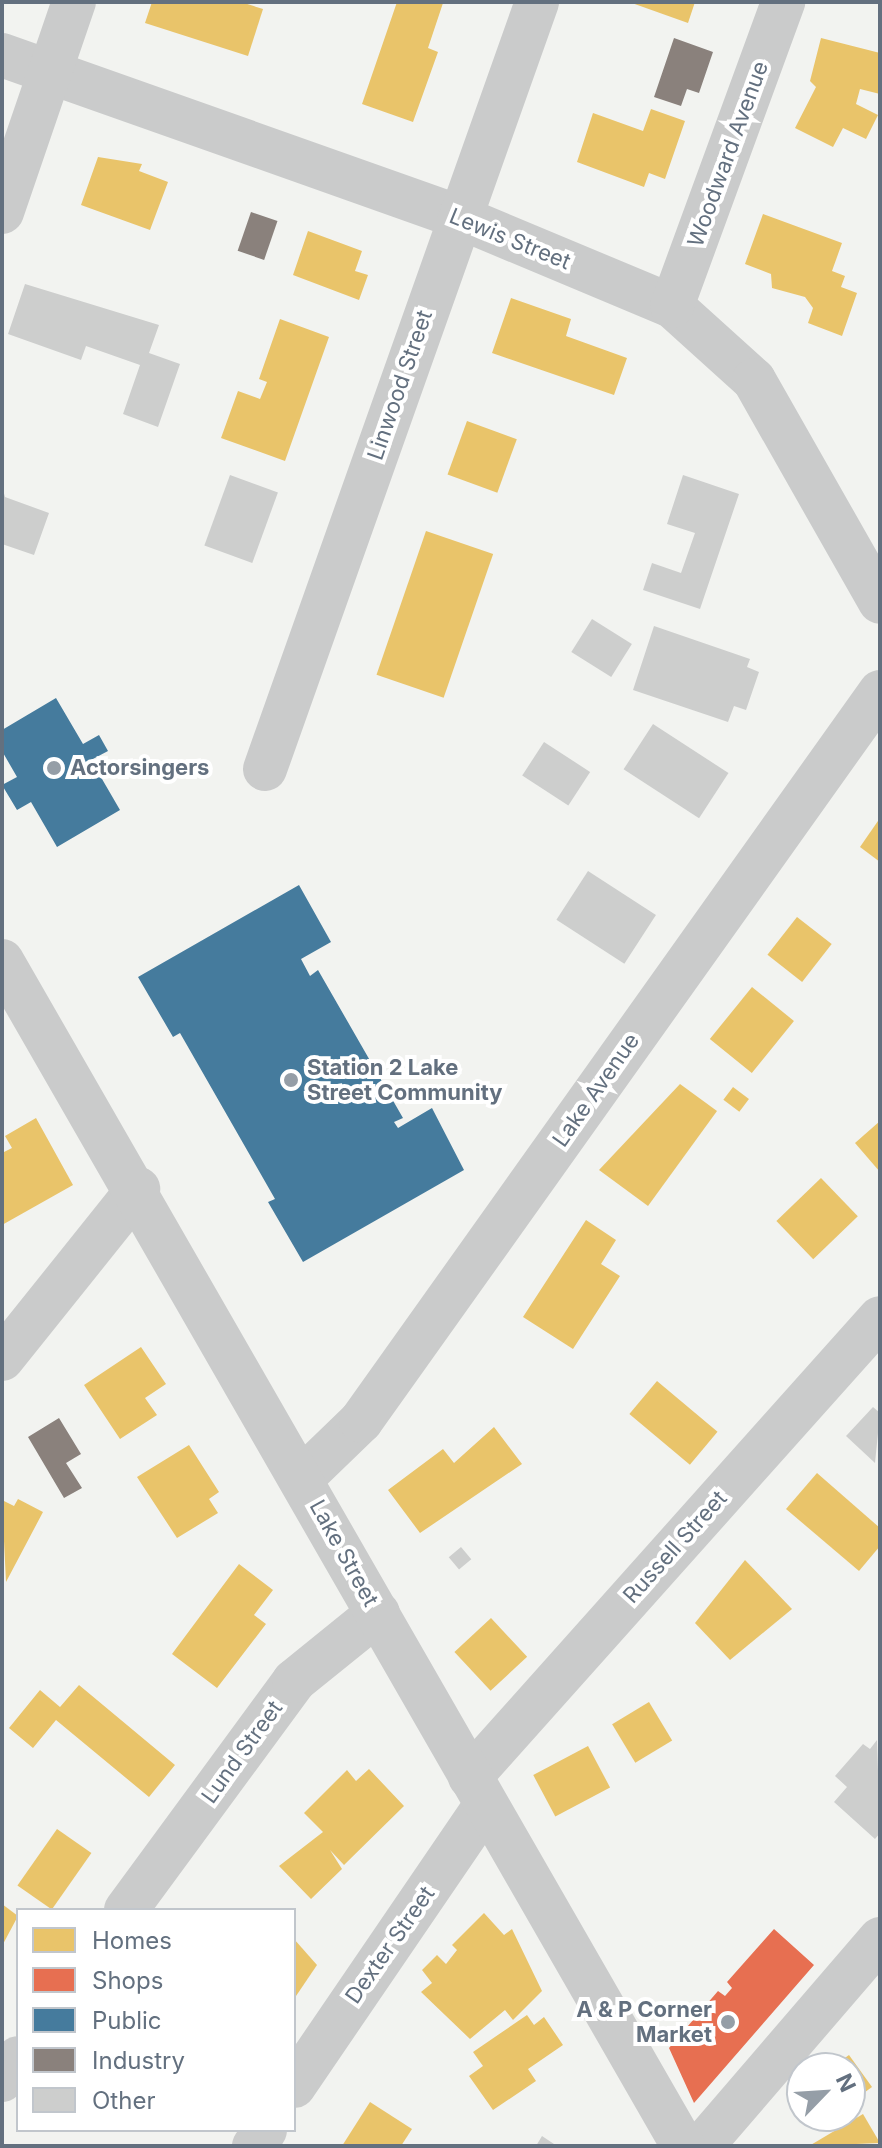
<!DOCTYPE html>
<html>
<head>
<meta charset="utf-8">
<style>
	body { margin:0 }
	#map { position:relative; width:882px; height:2148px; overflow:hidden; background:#f2f3f0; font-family:Inter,sans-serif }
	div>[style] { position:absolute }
	.homes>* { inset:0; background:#e9c46a; transform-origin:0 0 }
	.shops>* { inset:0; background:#e76f51 }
	.public>* { inset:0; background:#457b9d }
	.industry>* { inset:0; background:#8a817c; transform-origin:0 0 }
	.building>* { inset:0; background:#cdcecd; transform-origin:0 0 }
	.minor>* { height:44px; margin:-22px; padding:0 22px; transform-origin:22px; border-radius:22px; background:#cacbcb }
	.tertiary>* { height:44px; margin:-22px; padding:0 22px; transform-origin:22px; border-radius:22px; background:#cacbcb }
	.dots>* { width:22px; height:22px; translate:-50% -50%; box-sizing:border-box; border:4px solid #fff; border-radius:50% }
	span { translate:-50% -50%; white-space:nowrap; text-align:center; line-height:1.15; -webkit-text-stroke:8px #fff; paint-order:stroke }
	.street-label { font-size:22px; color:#63707f }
	.poi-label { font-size:22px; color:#63707f; font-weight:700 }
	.left { translate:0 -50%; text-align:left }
	.right { translate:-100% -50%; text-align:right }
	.frame { position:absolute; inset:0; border:4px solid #63707f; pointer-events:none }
	.legend { position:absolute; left:16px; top:1908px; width:280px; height:224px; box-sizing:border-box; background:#fff; border:2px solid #c1c6cc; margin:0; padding:10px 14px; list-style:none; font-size:24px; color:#63707f }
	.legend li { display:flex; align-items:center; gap:16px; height:40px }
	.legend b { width:40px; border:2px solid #c1c6cc }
	.north { position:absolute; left:786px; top:2052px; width:80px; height:80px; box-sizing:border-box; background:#fff; border:2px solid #c1c6cc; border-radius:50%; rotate:65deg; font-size:22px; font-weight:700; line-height:32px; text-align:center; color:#63707f }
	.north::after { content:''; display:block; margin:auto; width:28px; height:36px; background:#959ea7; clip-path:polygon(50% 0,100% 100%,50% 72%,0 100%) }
</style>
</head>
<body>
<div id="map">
	<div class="homes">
		<i style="clip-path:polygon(152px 2px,241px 2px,263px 9px,248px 56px,145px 23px)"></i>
		<i style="clip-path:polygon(397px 2px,443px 3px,428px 48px,438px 52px,413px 122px,362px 104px)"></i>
		<i style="clip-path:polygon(629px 2px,695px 2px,688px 23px)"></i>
		<i style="clip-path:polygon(821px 38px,880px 53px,880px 94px,860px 89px,856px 104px,878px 115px,866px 139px,843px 128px,833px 147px,795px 128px,816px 87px,810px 81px)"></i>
		<i style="clip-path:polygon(651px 109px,685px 121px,665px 179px,649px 173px,644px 187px,577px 162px,593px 113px,643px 131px)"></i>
		<i style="clip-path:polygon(98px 157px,142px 164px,139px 171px,168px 182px,150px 230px,81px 205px)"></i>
		<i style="clip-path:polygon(763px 214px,842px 243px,832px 271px,845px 276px,841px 287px,857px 293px,842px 336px,808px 323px,813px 308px,805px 297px,772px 288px,771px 274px,745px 264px)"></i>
		<i style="clip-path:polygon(308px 231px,362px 251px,355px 271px,368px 275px,359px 300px,293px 275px)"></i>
		<i style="clip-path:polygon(511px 298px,571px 319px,566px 336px,627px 358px,614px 395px,492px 353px)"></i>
		<i style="clip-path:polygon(280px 319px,329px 337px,285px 461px,221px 438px,238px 391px,260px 399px,267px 382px,259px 379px)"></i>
		<i style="left:467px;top:421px;width:53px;height:57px;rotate:20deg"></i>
		<i style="left:426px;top:531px;width:71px;height:152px;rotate:19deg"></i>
		<i style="clip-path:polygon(880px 818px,880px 862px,860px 847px)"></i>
		<i style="left:797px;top:917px;width:44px;height:48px;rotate:38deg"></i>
		<i style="left:752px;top:987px;width:54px;height:67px;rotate:39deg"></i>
		<i style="clip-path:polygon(680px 1084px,717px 1111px,648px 1206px,599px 1170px)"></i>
		<i style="left:733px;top:1087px;width:20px;height:16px;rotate:37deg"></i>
		<i style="clip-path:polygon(36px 1118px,73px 1185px,2px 1225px,2px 1153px,12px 1148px,5px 1136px)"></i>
		<i style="clip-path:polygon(880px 1121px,880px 1172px,855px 1143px)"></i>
		<i style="left:821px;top:1178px;width:53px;height:62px;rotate:46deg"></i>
		<i style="clip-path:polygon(586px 1220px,616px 1240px,601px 1264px,620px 1276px,573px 1349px,523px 1317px)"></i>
		<i style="clip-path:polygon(141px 1347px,166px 1384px,145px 1398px,157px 1415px,120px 1439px,84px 1385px)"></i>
		<i style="left:657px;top:1381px;width:79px;height:43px;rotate:40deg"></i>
		<i style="clip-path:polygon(494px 1427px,522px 1464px,420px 1533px,388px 1490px,443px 1449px,454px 1463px)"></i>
		<i style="clip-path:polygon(189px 1445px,219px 1492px,209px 1499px,218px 1513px,177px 1538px,137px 1477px)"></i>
		<i style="clip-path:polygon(817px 1473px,880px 1528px,880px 1546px,859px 1571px,786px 1509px)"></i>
		<i style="clip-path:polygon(18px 1499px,43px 1512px,6px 1582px,2px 1500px,14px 1506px)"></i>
		<i style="clip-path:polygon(745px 1560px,792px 1609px,730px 1660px,695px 1623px)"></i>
		<i style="clip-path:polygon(239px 1564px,273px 1590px,254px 1615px,266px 1624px,217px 1688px,172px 1654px)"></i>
		<i style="left:491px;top:1618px;width:53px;height:50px;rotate:47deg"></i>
		<i style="clip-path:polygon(79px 1685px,175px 1765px,149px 1797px,56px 1720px,33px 1748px,9px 1728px,40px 1690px,60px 1707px)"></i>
		<i style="left:649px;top:1702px;width:45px;height:43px;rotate:59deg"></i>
		<i style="left:588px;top:1746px;width:47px;height:62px;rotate:62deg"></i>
		<i style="clip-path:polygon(369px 1769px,404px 1806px,344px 1865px,330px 1850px,342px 1869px,311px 1899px,279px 1866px,323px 1832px,304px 1813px,347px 1770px,356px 1781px)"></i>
		<i style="left:57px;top:1829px;width:42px;height:69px;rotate:35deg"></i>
		<i style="clip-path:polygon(2px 1904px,18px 1916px,2px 1946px)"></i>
		<i style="clip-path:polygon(484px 1913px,504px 1935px,512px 1929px,542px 1991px,513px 2020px,505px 2010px,470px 2039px,421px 1992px,432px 1983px,422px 1970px,437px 1955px,446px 1964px,457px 1950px,452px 1945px)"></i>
		<i style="clip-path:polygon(294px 1939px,317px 1965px,294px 1999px)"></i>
		<i style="clip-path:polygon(527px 2015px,534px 2025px,544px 2017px,563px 2045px,528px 2069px,536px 2081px,493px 2110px,469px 2076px,483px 2066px,473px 2052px)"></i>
		<i style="clip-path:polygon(849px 2055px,872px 2087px,850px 2103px,850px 2068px,831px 2068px)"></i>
		<i style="clip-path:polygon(370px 2102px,412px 2129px,401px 2146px,342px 2146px)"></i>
		<i style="clip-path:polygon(863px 2114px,880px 2143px,809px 2146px)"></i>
	</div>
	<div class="shops">
		<i style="clip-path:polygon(774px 1929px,814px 1965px,694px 2103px,669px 2048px,718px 1991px,725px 1996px,732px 1988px,727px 1982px)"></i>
	</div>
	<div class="public">
		<i style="clip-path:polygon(56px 698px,83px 744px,99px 735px,108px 751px,91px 760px,120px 810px,57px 847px,31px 802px,17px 810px,2px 785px,17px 777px,2px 751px,2px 730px)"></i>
		<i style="clip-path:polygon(299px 885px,331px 942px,301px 959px,310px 976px,318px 970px,403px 1118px,394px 1122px,398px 1128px,432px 1108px,464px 1170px,303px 1262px,268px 1202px,275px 1199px,180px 1033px,173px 1037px,138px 977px)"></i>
	</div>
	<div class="industry">
		<i style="clip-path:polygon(674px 38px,713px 52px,699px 93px,687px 89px,681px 106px,654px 97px)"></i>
		<i style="left:251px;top:212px;width:28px;height:41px;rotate:19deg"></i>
		<i style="clip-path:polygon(59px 1418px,81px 1454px,66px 1463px,82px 1488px,64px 1498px,28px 1437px)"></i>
	</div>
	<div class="building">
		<i style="clip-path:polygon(25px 284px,159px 325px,149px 353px,180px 364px,158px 427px,123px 414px,140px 365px,86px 346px,81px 360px,8px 334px)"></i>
		<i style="left:230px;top:475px;width:51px;height:75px;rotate:20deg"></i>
		<i style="clip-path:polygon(683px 475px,739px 494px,700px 609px,643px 590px,652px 563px,681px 573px,695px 533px,667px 524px)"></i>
		<i style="clip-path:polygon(2px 486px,5px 497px,49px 513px,34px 555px,2px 544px)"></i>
		<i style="left:592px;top:619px;width:47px;height:39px;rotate:32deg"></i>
		<i style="clip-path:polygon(654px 626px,750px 659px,747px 667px,759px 672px,746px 710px,734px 706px,728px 722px,633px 690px)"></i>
		<i style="left:653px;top:724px;width:90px;height:54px;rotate:33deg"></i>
		<i style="left:544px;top:742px;width:55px;height:40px;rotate:33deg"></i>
		<i style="left:588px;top:871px;width:81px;height:58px;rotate:33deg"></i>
		<i style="clip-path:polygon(873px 1407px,880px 1413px,875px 1463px,846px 1436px)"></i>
		<i style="left:461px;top:1547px;width:16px;height:16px;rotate:50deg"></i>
		<i style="clip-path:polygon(877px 1740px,880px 1833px,875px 1839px,834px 1802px,847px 1787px,835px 1776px,863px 1744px,870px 1749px)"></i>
		<i style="clip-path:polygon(542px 2136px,557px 2146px,536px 2146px)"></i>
	</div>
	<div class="minor">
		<i style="left:2px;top:55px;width:485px;rotate:19.5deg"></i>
		<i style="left:459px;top:217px;width:231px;rotate:22.7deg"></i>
		<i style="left:672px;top:306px;width:110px;rotate:42.1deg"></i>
		<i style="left:754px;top:380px;width:255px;rotate:60.4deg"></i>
		<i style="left:2px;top:212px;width:222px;rotate:-71.1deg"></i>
		<i style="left:672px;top:306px;width:324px;rotate:-69.9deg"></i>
		<i style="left:265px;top:769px;width:814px;rotate:-70.47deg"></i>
		<i style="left:2px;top:1359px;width:218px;rotate:-51.3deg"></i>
		<i style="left:302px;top:1478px;width:82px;rotate:-44deg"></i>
		<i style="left:361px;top:1421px;width:895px;rotate:-54.55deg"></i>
		<i style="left:470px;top:1777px;width:615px;rotate:-48.23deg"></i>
		<i style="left:126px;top:1910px;width:284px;rotate:-53.7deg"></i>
		<i style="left:294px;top:1681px;width:108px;rotate:-39deg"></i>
		<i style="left:2px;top:2080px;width:27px;rotate:-54deg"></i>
		<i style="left:294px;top:2086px;width:340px;rotate:-55.7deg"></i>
		<i style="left:254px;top:2146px;width:19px;rotate:-55deg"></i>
		<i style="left:702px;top:2146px;width:273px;rotate:-49.3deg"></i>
	</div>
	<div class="tertiary">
		<i style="left:2px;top:961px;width:1367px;rotate:60.11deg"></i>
	</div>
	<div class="dots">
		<i style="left:54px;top:768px;background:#959ea7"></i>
		<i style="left:291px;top:1080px;background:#959ea7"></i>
		<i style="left:728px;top:2022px;background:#959ea7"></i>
	</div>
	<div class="street-label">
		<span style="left:728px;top:154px;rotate:-70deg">Woodward Avenue</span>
		<span style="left:510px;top:239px;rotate:22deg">Lewis Street</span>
		<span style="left:400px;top:385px;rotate:-71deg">Linwood Street</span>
		<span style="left:596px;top:1090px;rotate:-55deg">Lake Avenue</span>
		<span style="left:675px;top:1547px;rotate:-48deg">Russell Street</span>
		<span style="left:344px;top:1553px;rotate:61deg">Lake Street</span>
		<span style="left:242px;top:1752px;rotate:-54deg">Lund Street</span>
		<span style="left:390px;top:1945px;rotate:-55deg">Dexter Street</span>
	</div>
	<div class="poi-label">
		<span class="left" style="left:70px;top:768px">Actorsingers</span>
		<span class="left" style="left:307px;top:1080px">Station 2 Lake<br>Street Community</span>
		<span class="right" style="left:712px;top:2022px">A &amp; P Corner<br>Market</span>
	</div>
	<div class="frame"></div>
	<ul class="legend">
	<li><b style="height:22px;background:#e9c46a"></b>Homes</li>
	<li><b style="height:22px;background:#e76f51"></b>Shops</li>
	<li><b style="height:22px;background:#457b9d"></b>Public</li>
	<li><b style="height:22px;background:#8a817c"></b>Industry</li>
	<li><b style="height:22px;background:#cdcecd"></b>Other</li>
	</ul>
	<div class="north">N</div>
</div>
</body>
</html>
